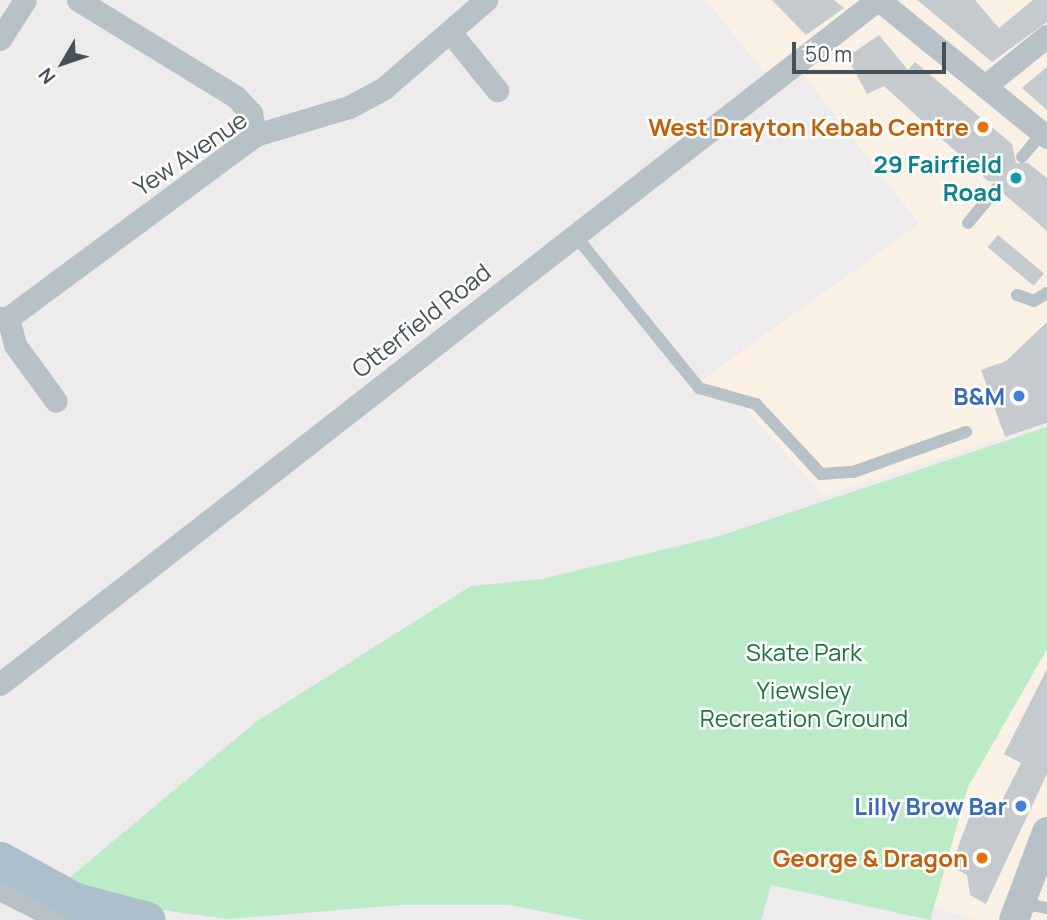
<!DOCTYPE html>
<html>
<head>
<meta charset="utf-8">
<style>
	body { margin:0 }
	#map { position:relative; width:1047px; height:920px; overflow:hidden; background:#eeebec; font-family:Manrope,sans-serif }
	div>[style] { position:absolute }
	.commercial>* { inset:0; background:#faf1e4 }
	.green>* { inset:0; background:#bbebc7 }
	.building>* { inset:0; background:#c5cace; transform-origin:0 0 }
	.service>* { height:12px; margin:-6px; padding:0 6px; transform-origin:6px; border-radius:6px; background:#b7c2c8 }
	.minor>* { height:23px; margin:-11.5px; padding:0 11.5px; transform-origin:11.5px; border-radius:11.5px; background:#b7c2c8 }
	.tertiary>* { height:30px; margin:-15px; padding:0 15px; transform-origin:15px; border-radius:15px; background:#b7c2c8 }
	.primary>* { height:37px; margin:-18.5px; padding:0 18.5px; transform-origin:18.5px; border-radius:18.5px; background:#acbfca }
	.dots>* { width:19px; height:19px; translate:-50% -50%; box-sizing:border-box; border:4px solid #fff; border-radius:50% }
	span { translate:-50% -50%; white-space:nowrap; text-align:center; line-height:1.15; -webkit-text-stroke:5px #fff; paint-order:stroke }
	.food-label { font-size:24px; color:#c56008; font-weight:700 }
	.right { translate:-100% -50%; text-align:right }
	.street-label { font-size:24px; color:#455158 }
	.culture-label { font-size:24px; color:#0d838f; font-weight:700 }
	.shop-label { font-size:24px; color:#366cbe; font-weight:700 }
	.park-label { font-size:24px; color:#1b743c }
	.north { position:absolute; left:28px; top:28px; width:70px; height:70px; -webkit-text-stroke:5px #fff; paint-order:stroke; rotate:231deg; font-size:19px; font-weight:700; line-height:28px; text-align:center; color:#455158 }
	.north::after { content:''; display:block; margin:auto; width:24px; height:32px; background:#455158; clip-path:polygon(50% 0,100% 100%,50% 72%,0 100%) }
	.scale { position:absolute; left:792px; top:42px; width:154px; height:32px; box-sizing:border-box; border:4px solid #455158; border-top:0; padding-left:9px; font-size:21px; line-height:24px; white-space:nowrap; color:#455158; -webkit-text-stroke:5px #fff; paint-order:stroke }
</style>
</head>
<body>
<div id="map">
	<div class="commercial">
		<i style="clip-path:polygon(706px 0,1047px 0,1047px 424px,824px 496px,745px 408px,688px 390px,919px 224px,800px 70px,776px 87px)"></i>
		<i style="clip-path:polygon(1047px 649px,1047px 827px,1011px 920px,975px 920px,934px 907px,968px 787px)"></i>
		<i style="clip-path:polygon(1047px 837px,1047px 920px,1017px 920px)"></i>
	</div>
	<div class="green">
		<i style="clip-path:polygon(1047px 427px,1047px 649px,968px 787px,930px 920px,771px 885px,761px 920px,585px 920px,510px 905px,401px 905px,228px 919px,125px 905px,63px 883px,257px 721px,471px 586px,542px 579px,720px 536px)"></i>
	</div>
	<div class="building">
		<i style="clip-path:polygon(772px 0,834px 0,844px 8px,806px 35px)"></i>
		<i style="clip-path:polygon(917px 0,975px 0,999px 28px,1033px 0,1047px 0,1047px 22px,992px 62px)"></i>
		<i style="clip-path:polygon(879px 35px,908px 70px,915px 62px,1012px 144px,1016px 163px,1028px 163px,1047px 178px,1047px 231px,1004px 194px,1003px 182px,988px 181px,884px 86px,867px 94px,847px 57px)"></i>
		<i style="clip-path:polygon(1047px 67px,1047px 110px,1022px 88px)"></i>
		<i style="left:998px;top:235px;width:60px;height:16px;rotate:40deg"></i>
		<i style="clip-path:polygon(1047px 322px,1047px 423px,1005px 437px,981px 370px,1006px 361px)"></i>
		<i style="clip-path:polygon(1047px 669px,1047px 774px,986px 904px,970px 895px,967px 875px,951px 866px,973px 807px,994px 816px,1021px 763px,1004px 754px)"></i>
	</div>
	<div class="service">
		<i style="left:1022px;top:157px;width:31px;rotate:-50deg"></i>
		<i style="left:968px;top:223px;width:45px;rotate:-50.4deg"></i>
		<i style="left:574px;top:234px;width:198px;rotate:50.9deg"></i>
		<i style="left:699px;top:388px;width:59px;rotate:15.7deg"></i>
		<i style="left:756px;top:404px;width:96px;rotate:47.1deg"></i>
		<i style="left:821px;top:474px;width:32px;rotate:-4deg"></i>
		<i style="left:853px;top:472px;width:120px;rotate:-19.5deg"></i>
		<i style="left:1017px;top:295px;width:18px;rotate:19deg"></i>
		<i style="left:1034px;top:301px;width:15px;rotate:-32deg"></i>
		<i style="left:1021px;top:903px;width:26px;rotate:11deg"></i>
	</div>
	<div class="minor">
		<i style="left:78px;top:0;width:185px;rotate:31.5deg"></i>
		<i style="left:236px;top:97px;width:22px;rotate:47deg"></i>
		<i style="left:251px;top:113px;width:22px;rotate:80deg"></i>
		<i style="left:879px;top:0;width:217px;rotate:39.2deg"></i>
		<i style="left:450px;top:32px;width:75px;rotate:51deg"></i>
		<i style="left:0;top:39px;width:46px;rotate:-57.3deg"></i>
		<i style="left:985px;top:86px;width:80px;rotate:-38.9deg"></i>
		<i style="left:0;top:318px;width:8px"></i>
		<i style="left:8px;top:318px;width:307px;rotate:-36.5deg"></i>
		<i style="left:255px;top:135px;width:98px;rotate:-16.6deg"></i>
		<i style="left:349px;top:107px;width:40px;rotate:-28deg"></i>
		<i style="left:384px;top:88px;width:135px;rotate:-40.8deg"></i>
		<i style="left:8px;top:318px;width:28px;rotate:75deg"></i>
		<i style="left:15px;top:345px;width:69px;rotate:53.8deg"></i>
		<i style="left:0;top:684px;width:1112px;rotate:-37.95deg"></i>
		<i style="left:0;top:889px;width:68px;rotate:26.9deg"></i>
	</div>
	<div class="tertiary">
		<i style="left:1014px;top:920px;width:94px;rotate:-69.4deg"></i>
	</div>
	<div class="primary">
		<i style="left:0;top:860px;width:85px;rotate:28.7deg"></i>
		<i style="left:75px;top:901px;width:74px;rotate:14.8deg"></i>
	</div>
	<div class="dots">
		<i style="left:983px;top:127px;background:#e8710a"></i>
		<i style="left:1016px;top:178px;background:#0f9aa8"></i>
		<i style="left:1019px;top:396px;background:#3f7fe0"></i>
		<i style="left:1021px;top:806px;background:#3f7fe0"></i>
		<i style="left:982px;top:858px;background:#e8710a"></i>
	</div>
	<div class="food-label">
		<span class="right" style="left:969px;top:127px">West Drayton Kebab Centre</span>
		<span class="right" style="left:968px;top:858px">George &amp; Dragon</span>
	</div>
	<div class="street-label">
		<span style="left:190px;top:153px;rotate:-34deg">Yew Avenue</span>
		<span style="left:421px;top:320px;rotate:-38deg">Otterfield Road</span>
	</div>
	<div class="culture-label">
		<span class="right" style="left:1002px;top:178px">29 Fairfield<br>Road</span>
	</div>
	<div class="shop-label">
		<span class="right" style="left:1005px;top:396px">B&amp;M</span>
		<span class="right" style="left:1007px;top:806px">Lilly Brow Bar</span>
	</div>
	<div class="park-label">
		<span style="left:804px;top:652px">Skate Park</span>
		<span style="left:804px;top:704px">Yiewsley<br>Recreation Ground</span>
	</div>
	<div class="north">N</div>
	<div class="scale">50 m</div>
</div>
</body>
</html>
